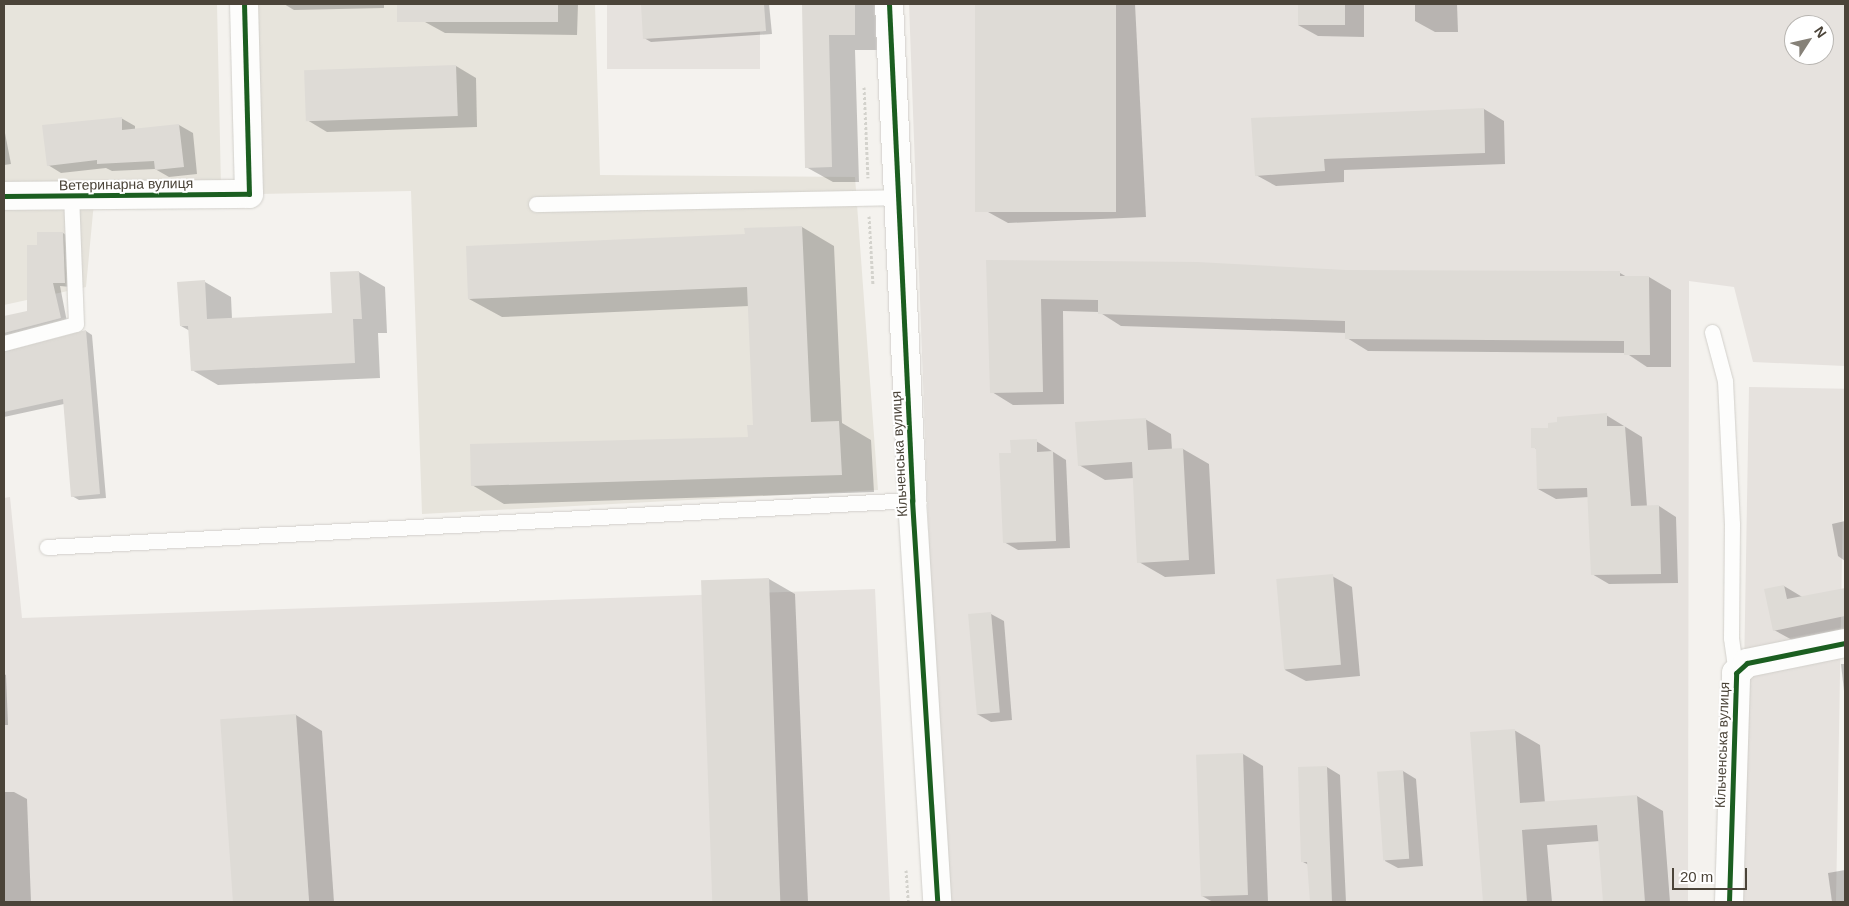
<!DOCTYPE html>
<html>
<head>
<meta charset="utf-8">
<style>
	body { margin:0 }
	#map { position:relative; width:1849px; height:906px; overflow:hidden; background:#f4f2ee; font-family:Helvetica,sans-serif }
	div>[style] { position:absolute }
	.residential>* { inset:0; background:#e7e4dc }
	.industrial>* { inset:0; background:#e6e2de; transform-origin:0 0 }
	.shadow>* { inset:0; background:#0003 }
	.building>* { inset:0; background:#dedbd6; transform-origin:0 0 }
	.path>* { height:3px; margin-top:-1.5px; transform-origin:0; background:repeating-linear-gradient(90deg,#d3d2cc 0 2.5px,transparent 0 5px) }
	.roads { filter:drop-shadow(0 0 1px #d2d0cb) drop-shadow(0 0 1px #d2d0cb) }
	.service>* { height:15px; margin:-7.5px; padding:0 7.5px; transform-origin:7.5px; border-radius:7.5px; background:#fdfdfc }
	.minor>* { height:28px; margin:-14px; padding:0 14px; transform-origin:14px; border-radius:14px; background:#fdfdfc }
	.cycleway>* { height:5px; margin:-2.5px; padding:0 2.5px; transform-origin:2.5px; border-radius:2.5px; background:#1b5e20 }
	span { translate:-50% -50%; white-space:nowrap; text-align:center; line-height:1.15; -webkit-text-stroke:4px #fff; paint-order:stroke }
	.street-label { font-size:14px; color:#4b4439 }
	.frame { position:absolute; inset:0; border:5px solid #4b4439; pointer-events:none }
	.north { position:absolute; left:1784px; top:15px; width:50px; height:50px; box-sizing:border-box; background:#fff; border:1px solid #b7b4b0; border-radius:50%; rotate:55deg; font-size:14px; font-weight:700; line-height:20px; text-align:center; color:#4b4439 }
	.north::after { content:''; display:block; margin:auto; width:18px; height:22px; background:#868178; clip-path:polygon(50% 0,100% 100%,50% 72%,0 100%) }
	.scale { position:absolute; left:1672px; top:868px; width:75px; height:22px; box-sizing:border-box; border:2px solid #4b4439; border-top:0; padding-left:6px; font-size:15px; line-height:18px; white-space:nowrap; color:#4b4439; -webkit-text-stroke:4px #fff; paint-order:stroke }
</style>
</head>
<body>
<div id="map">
	<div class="residential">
		<i style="clip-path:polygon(4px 4px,217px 4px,221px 187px,94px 202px,86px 287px,4px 305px)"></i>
		<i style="clip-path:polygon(246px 4px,595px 4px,600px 175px,855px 177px,878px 490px,422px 514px,411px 191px,259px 194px)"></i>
	</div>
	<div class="industrial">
		<i style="left:607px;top:4px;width:153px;height:65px"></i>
		<i style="clip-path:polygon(evenodd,909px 4px,1845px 4px,1845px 366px,1753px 362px,1734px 287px,1689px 281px,1688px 902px,950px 902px,933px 651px,909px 4px,1794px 25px,1824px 25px,1824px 55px,1794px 55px,1794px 25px)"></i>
		<i style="left:1749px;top:387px;width:96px;height:515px;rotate:1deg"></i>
		<i style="clip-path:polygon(10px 497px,22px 618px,875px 589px,890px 902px,4px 902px,4px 498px)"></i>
	</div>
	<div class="shadow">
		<i style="clip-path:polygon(284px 4px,384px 4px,384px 8px,294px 10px)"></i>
		<i style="clip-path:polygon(425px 4px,578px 4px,577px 35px,445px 33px,425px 22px)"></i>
		<i style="clip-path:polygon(642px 4px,769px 4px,772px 34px,651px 42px,644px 38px)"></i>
		<i style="clip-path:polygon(803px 4px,881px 4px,881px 50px,855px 50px,859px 182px,833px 182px,806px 167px)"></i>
		<i style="clip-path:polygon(976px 4px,1135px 4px,1146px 217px,1008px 223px,988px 212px)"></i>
		<i style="clip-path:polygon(1299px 4px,1364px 4px,1364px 37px,1318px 36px,1298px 25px)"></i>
		<i style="clip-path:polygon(1415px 4px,1457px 4px,1458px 32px,1435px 32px,1415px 21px)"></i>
		<i style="clip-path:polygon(456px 66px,476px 78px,477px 127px,327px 132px,307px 120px)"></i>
		<i style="clip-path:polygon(1484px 109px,1504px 121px,1505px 164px,1344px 170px,1344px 182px,1276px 186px,1256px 175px)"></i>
		<i style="clip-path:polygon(121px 118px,135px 126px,135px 130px,179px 125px,193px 133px,197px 174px,169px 177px,155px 169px,112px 171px,106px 168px,61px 173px,48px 165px)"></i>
		<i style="clip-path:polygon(4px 128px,11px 164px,4px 165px)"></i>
		<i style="clip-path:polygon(802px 227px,834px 246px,842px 423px,871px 440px,874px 492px,504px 504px,472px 485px,749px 438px,754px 426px,749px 306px,502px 317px,469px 299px,746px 235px)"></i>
		<i style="clip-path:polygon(63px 233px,69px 237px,71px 287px,60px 286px,67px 322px,4px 342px,4px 318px,28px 312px,38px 246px)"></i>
		<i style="clip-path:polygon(987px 261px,1346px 271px,1620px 273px,1627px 277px,1649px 277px,1671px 290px,1671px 367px,1647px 367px,1626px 353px,1368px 351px,1347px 338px,1347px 333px,1121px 326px,1099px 312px,1063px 311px,1064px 404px,1013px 405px,992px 392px)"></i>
		<i style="clip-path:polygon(359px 272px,385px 287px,387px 333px,378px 333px,380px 378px,218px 385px,192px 370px,190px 331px,181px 326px,205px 282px,231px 297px,232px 319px,334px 314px)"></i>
		<i style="clip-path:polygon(86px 331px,92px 335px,106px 498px,79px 500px,72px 496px,64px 404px,4px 417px,4px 352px)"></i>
		<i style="clip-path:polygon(1606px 415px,1642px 437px,1647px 507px,1659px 506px,1676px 517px,1678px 583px,1609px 584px,1592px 574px,1589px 497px,1556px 499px,1538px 489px,1537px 449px,1533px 447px,1550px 429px)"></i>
		<i style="clip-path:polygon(1145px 419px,1171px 434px,1172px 450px,1183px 449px,1209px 464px,1215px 574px,1165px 577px,1139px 562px,1134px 478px,1105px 480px,1079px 465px)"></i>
		<i style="clip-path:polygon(1036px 441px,1066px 460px,1070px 548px,1018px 550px,1004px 542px,1012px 454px)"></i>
		<i style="clip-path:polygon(1845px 521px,1845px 561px,1838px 556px,1832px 524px)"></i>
		<i style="clip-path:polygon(1332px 576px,1352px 587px,1360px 676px,1306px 681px,1285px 670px)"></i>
		<i style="clip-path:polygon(769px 579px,795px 594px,808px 902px,716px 902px,702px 582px)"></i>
		<i style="clip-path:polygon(1784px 586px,1804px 598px,1845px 589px,1845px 631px,1794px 641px,1774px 630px)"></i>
		<i style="clip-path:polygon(991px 614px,1004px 621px,1012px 720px,991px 722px,977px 714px)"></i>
		<i style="clip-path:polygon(1841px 664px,1845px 664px,1845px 700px)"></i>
		<i style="clip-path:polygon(4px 674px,6px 675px,8px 725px,4px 725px)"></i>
		<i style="clip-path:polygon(296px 715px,322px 731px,334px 902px,234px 902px,221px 720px)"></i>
		<i style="clip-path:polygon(1514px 730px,1540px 745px,1545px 803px,1637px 796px,1663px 811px,1670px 902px,1605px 902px,1600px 841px,1547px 845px,1552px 902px,1484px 902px,1471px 733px)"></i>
		<i style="clip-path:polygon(1243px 754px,1263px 766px,1268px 902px,1213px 902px,1202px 896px)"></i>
		<i style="clip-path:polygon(1327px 767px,1340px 775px,1346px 902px,1312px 902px,1309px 865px,1303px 862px)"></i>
		<i style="clip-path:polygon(1403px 771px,1416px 779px,1423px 866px,1398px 868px,1385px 861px)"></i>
		<i style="clip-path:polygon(4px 792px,14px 792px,27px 799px,31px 902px,4px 902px)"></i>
		<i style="clip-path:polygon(1845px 870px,1845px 902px,1832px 902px,1828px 873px)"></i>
	</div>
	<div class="building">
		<i style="left:397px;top:4px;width:161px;height:18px"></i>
		<i style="clip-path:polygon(641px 4px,764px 4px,766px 31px,643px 39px)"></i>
		<i style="clip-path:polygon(802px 4px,855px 4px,855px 35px,829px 35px,832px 167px,805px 168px)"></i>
		<i style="left:975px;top:4px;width:141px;height:208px"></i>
		<i style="left:1298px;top:4px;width:47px;height:21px"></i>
		<i style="left:456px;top:65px;width:51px;height:152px;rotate:88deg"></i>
		<i style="clip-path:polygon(1484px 108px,1485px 153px,1324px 159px,1325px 171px,1255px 176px,1251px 118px)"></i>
		<i style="clip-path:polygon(122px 117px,122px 130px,179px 124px,184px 167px,155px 170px,154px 161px,97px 164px,97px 160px,47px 166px,42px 125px)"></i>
		<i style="clip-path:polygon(802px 226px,811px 422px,839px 421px,842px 475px,471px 486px,470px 444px,748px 437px,747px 425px,753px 425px,747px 287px,468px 299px,466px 246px,745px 234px,744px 228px)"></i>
		<i style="clip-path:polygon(37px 232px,63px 232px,65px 283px,53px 283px,61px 318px,4px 333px,4px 316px,27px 311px,27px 245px,37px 245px)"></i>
		<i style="clip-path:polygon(986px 260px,1197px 262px,1346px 270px,1620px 271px,1620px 276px,1649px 276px,1650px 355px,1624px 355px,1624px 341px,1345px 339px,1345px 321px,1098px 314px,1098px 300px,1041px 299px,1043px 392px,990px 393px)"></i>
		<i style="clip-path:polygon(359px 271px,362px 319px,353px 319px,355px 363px,191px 371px,188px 326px,180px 326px,177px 282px,205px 280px,207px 319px,332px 313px,330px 272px)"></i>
		<i style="clip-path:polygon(86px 330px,100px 494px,71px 497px,63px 399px,4px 412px,4px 352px)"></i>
		<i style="clip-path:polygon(1607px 413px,1607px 426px,1625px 426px,1631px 506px,1659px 505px,1661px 574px,1591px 575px,1587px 488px,1537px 489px,1536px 448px,1531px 448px,1531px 428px,1548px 428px,1548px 423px,1557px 422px,1557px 417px)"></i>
		<i style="clip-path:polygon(1146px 418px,1148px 450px,1183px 448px,1189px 560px,1137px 563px,1132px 462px,1078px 466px,1075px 422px)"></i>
		<i style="clip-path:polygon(1037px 439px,1037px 452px,1053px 451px,1056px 541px,1003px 543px,999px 453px,1011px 453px,1010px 440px)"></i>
		<i style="left:1333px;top:574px;width:91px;height:57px;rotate:85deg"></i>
		<i style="left:769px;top:578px;width:324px;height:68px;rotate:88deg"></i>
		<i style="clip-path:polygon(1784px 585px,1787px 599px,1845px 588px,1845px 616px,1773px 631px,1764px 589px)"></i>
		<i style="left:991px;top:612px;width:101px;height:23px;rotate:85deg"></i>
		<i style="left:296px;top:714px;width:188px;height:76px;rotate:86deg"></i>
		<i style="clip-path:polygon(1515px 729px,1520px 803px,1637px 795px,1645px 902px,1603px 902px,1597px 825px,1522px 830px,1527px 902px,1483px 902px,1470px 732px)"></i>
		<i style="left:1243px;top:753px;width:142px;height:47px;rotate:88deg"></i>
		<i style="clip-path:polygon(1327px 766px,1332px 902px,1310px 902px,1307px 862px,1301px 862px,1298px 767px)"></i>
		<i style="left:1403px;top:770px;width:89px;height:26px;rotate:86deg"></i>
	</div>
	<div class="path">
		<i style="left:864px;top:87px;width:91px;rotate:87.5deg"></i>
		<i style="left:869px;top:216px;width:69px;rotate:86.7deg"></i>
		<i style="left:906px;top:870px;width:32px;rotate:86deg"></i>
	</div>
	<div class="roads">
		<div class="service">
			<i style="left:536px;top:204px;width:362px;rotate:-1.1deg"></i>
			<i style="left:1712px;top:332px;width:51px;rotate:75.1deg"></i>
			<i style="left:1725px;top:381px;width:143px;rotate:87.2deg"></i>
			<i style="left:1732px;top:524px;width:114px;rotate:90.5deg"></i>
			<i style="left:1731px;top:638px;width:35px;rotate:82deg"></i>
			<i style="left:4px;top:343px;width:74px;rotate:-14.8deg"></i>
			<i style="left:76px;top:324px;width:128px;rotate:-92.2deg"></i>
			<i style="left:47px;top:547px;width:866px;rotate:-3.11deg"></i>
		</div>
		<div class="minor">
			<i style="left:889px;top:4px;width:497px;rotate:87.3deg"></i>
			<i style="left:912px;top:500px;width:403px;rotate:86.4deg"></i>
			<i style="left:4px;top:196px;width:245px;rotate:-0.5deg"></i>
			<i style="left:249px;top:194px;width:190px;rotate:-91.5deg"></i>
			<i style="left:1729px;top:902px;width:229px;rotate:-88.2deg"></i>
			<i style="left:1736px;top:673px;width:15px;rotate:-42deg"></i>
			<i style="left:1747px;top:663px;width:100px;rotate:-11.5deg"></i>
		</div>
	</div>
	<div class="cycleway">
		<i style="left:889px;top:4px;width:497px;rotate:87.3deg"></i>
		<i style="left:912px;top:500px;width:403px;rotate:86.4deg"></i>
		<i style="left:4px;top:196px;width:245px;rotate:-0.5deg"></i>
		<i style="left:249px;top:194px;width:190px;rotate:-91.5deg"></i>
		<i style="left:1729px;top:902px;width:229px;rotate:-88.2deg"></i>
		<i style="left:1736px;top:673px;width:15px;rotate:-42deg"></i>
		<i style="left:1747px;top:663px;width:100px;rotate:-11.5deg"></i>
	</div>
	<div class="street-label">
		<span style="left:126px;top:184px;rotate:-1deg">Ветеринарна вулиця</span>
		<span style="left:899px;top:454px;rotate:-93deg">Кільченська вулиця</span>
		<span style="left:1722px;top:745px;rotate:-88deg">Кільченська вулиця</span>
	</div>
	<div class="frame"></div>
	<div class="north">N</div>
	<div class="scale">20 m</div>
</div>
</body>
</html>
